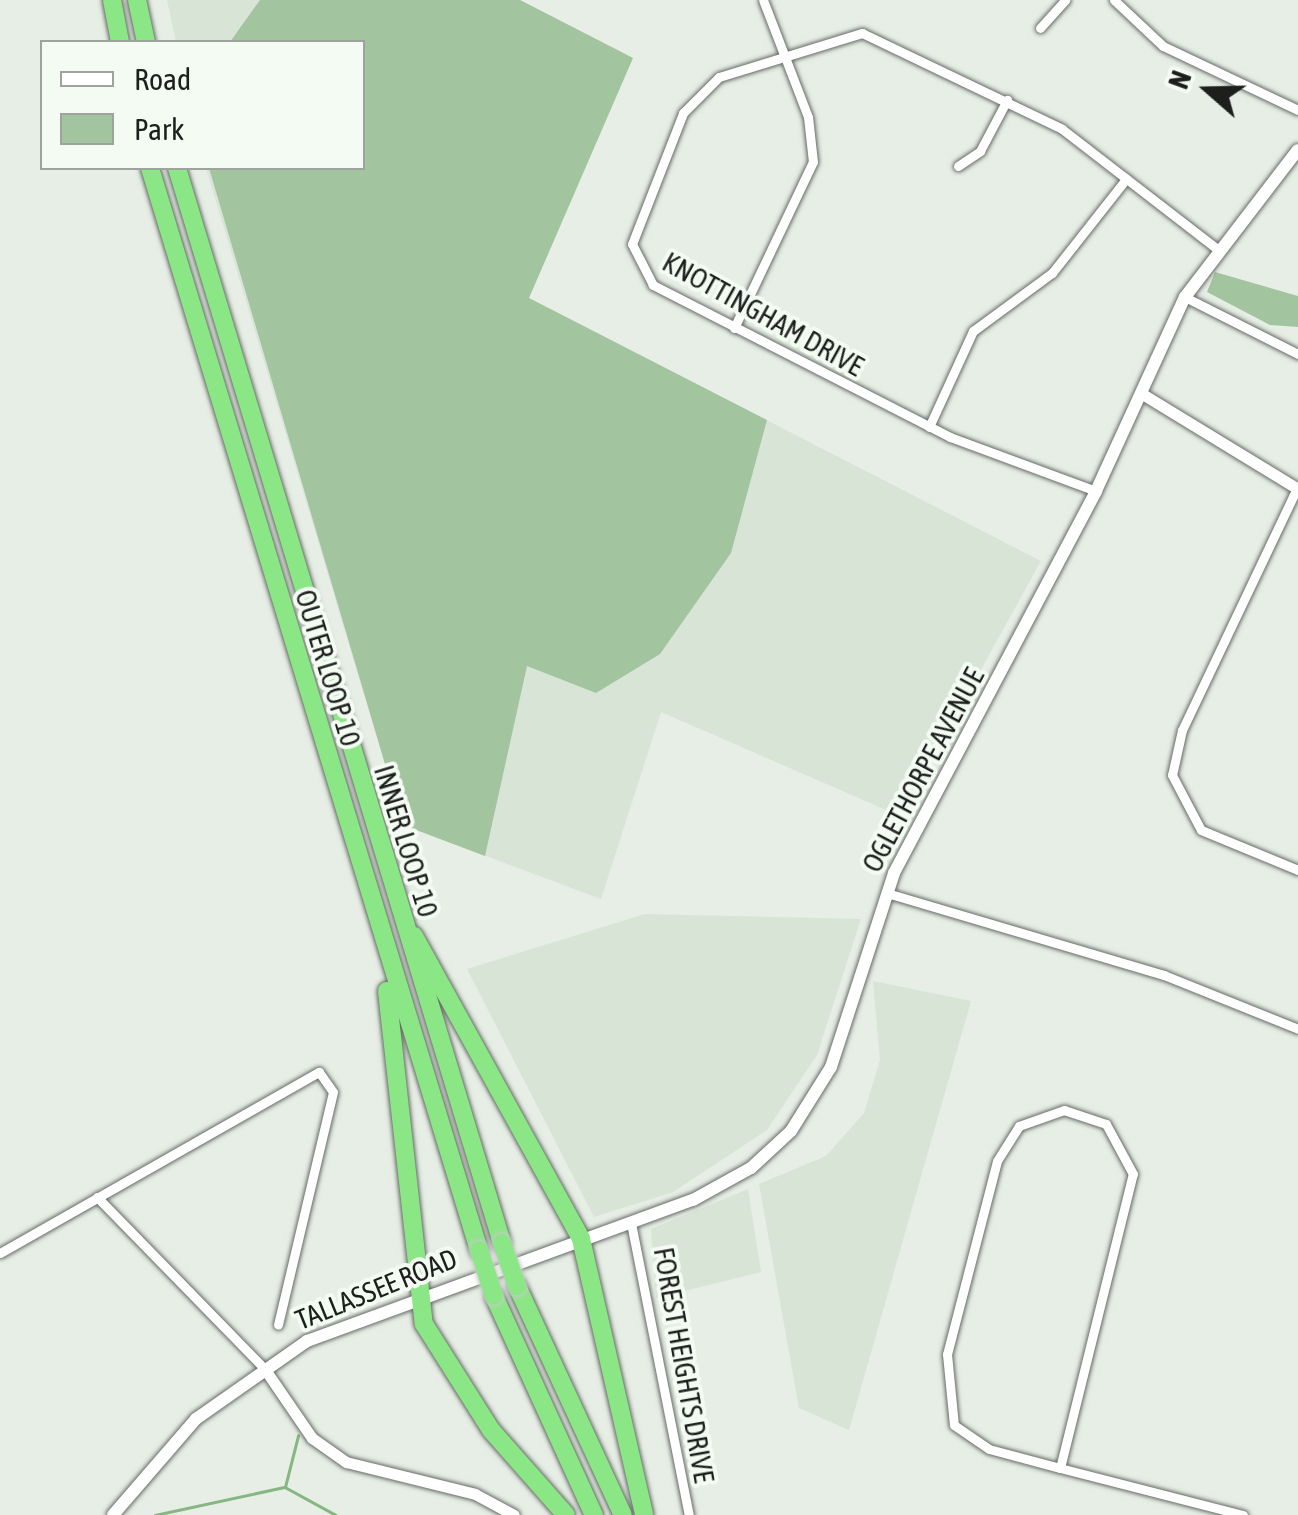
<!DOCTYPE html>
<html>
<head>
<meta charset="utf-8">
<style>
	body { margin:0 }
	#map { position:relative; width:1298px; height:1515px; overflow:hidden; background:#e7eee6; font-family:"Asap Condensed",sans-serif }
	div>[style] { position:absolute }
	.built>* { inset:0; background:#d7e4d6 }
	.green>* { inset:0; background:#a2c49f }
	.stream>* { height:2.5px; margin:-1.25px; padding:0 1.25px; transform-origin:1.25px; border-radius:1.25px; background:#86b682 }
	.roads { filter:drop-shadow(0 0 2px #656c65) drop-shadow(0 0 2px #656c65) }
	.minor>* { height:9px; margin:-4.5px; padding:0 4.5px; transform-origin:4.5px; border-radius:4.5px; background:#fff }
	.tertiary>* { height:11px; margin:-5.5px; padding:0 5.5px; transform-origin:5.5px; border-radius:5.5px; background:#fff }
	.secondary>* { height:12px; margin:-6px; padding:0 6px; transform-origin:6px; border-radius:6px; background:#fff }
	.motorway>* { height:18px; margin:-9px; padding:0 9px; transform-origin:9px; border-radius:9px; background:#8be785 }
	.bridges { filter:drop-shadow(0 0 2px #c9c9c9) drop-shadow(0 0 2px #c9c9c9) }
	.motorway-bridge>* { height:18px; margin:-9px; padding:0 9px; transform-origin:9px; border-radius:9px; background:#8be785 }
	span { translate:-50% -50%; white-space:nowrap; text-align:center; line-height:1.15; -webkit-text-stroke:8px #f4fbf3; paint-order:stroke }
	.street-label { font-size:28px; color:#1c1f1c }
	.legend { position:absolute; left:40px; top:40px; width:325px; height:130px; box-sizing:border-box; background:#f4fbf3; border:2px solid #9ea39d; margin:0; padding:12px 18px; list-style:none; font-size:30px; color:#1c1f1c }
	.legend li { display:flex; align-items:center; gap:20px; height:50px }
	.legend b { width:50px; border:2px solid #9ea39d }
	.north { position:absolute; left:1158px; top:40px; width:100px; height:100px; -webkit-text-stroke:8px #f4fbf3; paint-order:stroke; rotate:290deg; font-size:28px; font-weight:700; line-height:40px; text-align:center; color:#1c1f1c }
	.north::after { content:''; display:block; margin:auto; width:35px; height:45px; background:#1c1f1c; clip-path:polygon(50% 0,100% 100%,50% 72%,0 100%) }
</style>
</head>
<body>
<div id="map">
	<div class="built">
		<i style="clip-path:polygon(167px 0,520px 0,633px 58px,529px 298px,1041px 561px,900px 816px,661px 712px,601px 899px,403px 825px,206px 168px,362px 168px,362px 42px,176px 42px)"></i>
		<i style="clip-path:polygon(645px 914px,861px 919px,817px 1055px,767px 1130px,673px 1192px,594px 1217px,467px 969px)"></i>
		<i style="clip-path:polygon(873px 981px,971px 1001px,849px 1430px,799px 1408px,759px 1184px,826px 1156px,864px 1113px,880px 1060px)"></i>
		<i style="clip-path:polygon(748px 1189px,761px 1272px,656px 1298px,651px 1229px)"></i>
	</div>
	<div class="green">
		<i style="clip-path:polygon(260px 0,520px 0,633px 58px,529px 298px,767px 420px,731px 553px,660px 654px,596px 693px,527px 666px,485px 856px,403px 825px,209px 168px,362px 168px,362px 42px,230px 42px)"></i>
		<i style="clip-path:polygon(1215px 272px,1298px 296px,1298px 327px,1270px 325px,1207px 292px)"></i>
	</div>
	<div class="stream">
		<i style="left:285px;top:1487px;width:53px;rotate:-75.7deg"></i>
		<i style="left:155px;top:1515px;width:133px;rotate:-12.2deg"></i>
		<i style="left:285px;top:1487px;width:58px;rotate:28.8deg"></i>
	</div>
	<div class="roads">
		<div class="minor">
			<i style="left:1114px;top:0;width:67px;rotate:43.2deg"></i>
			<i style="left:1163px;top:46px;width:149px;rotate:25.4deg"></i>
			<i style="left:1040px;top:28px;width:38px;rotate:-48deg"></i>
			<i style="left:958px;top:166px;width:27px;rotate:-34deg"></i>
			<i style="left:980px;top:151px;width:58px;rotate:-62.1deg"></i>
			<i style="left:1185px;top:297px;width:127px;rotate:26.8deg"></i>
			<i style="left:734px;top:328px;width:184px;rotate:-64.6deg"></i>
			<i style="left:813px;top:162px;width:45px;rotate:-96.3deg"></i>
			<i style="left:808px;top:117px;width:125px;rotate:-111deg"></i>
			<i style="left:929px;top:427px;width:106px;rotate:-65.4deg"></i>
			<i style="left:973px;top:331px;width:98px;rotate:-36.3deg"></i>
			<i style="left:1052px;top:273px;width:120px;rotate:-51.8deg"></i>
			<i style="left:1297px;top:488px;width:268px;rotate:115.4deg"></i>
			<i style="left:1182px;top:730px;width:46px;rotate:102.5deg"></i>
			<i style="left:1172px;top:775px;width:62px;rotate:62.2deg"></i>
			<i style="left:1201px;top:830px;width:105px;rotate:22.4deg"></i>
			<i style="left:1096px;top:491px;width:156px;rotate:-159.7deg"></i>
			<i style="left:950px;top:437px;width:334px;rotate:-152.9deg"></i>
			<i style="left:653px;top:285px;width:46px;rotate:-117.1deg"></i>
			<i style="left:632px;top:244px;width:141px;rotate:-68.7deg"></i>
			<i style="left:683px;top:113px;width:51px;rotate:-45deg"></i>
			<i style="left:719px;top:77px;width:150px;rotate:-17.1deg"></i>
			<i style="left:862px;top:33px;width:222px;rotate:25.6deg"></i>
			<i style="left:1062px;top:129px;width:196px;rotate:37.7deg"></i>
			<i style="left:887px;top:893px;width:289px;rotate:16.5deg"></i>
			<i style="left:1164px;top:975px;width:144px;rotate:21.9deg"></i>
			<i style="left:97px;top:1197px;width:239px;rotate:45.7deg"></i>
			<i style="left:631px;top:1223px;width:298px;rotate:78.8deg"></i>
			<i style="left:0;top:1253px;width:367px;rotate:-29.6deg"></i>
			<i style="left:319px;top:1072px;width:24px;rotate:55deg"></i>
			<i style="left:333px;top:1092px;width:239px;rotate:103.3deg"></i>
			<i style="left:1060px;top:1468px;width:303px;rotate:-76.1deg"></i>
			<i style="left:1133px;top:1174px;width:57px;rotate:-118.4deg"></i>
			<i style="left:1106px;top:1124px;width:44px;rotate:-161.6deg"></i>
			<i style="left:1064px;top:1110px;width:48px;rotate:160.4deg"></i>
			<i style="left:1019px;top:1126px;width:41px;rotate:122.2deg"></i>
			<i style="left:997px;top:1161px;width:199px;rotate:104.5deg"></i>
			<i style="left:947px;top:1354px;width:71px;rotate:84.4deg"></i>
			<i style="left:954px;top:1425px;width:42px;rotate:34.4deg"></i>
			<i style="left:989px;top:1449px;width:73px;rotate:15deg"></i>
			<i style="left:1060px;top:1468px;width:189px;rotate:14.4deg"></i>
		</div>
		<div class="tertiary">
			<i style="left:1144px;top:395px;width:180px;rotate:31.4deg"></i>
			<i style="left:264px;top:1368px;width:85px;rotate:55.6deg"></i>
			<i style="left:312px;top:1438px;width:42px;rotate:35.2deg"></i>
			<i style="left:346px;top:1462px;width:133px;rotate:13.9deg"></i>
			<i style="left:475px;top:1494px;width:44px;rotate:28.3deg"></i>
		</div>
		<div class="secondary">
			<i style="left:113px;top:1515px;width:127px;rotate:-49.2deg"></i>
			<i style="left:196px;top:1419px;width:136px;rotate:-35.1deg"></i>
			<i style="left:307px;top:1341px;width:411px;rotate:-20.1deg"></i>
			<i style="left:693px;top:1200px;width:66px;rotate:-28.9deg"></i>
			<i style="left:751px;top:1168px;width:54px;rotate:-42.8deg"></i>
			<i style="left:791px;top:1131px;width:75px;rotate:-58deg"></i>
			<i style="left:831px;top:1067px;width:204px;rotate:-72deg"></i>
			<i style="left:894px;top:873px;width:432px;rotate:-62.1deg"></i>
			<i style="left:1096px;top:491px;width:213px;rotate:-65.4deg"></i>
			<i style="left:1185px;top:297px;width:185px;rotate:-52.5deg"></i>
		</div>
		<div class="motorway">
			<i style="left:112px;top:0;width:43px;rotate:79.2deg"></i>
			<i style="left:137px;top:0;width:43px;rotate:77.9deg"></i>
			<i style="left:150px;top:168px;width:1131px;rotate:73.09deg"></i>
			<i style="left:177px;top:168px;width:1123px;rotate:73.18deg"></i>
			<i style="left:414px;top:936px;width:346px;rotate:61.1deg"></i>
			<i style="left:581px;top:1239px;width:283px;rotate:77.1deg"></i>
			<i style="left:387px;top:991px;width:335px;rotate:83.7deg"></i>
			<i style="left:424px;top:1324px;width:125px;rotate:57.7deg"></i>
			<i style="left:491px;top:1430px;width:113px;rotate:48.6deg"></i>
			<i style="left:517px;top:1286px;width:252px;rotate:65.2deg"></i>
			<i style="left:494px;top:1296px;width:241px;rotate:65.5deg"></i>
		</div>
	</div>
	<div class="bridges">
		<div class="motorway-bridge">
			<i style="left:502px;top:1243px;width:46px;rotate:70.8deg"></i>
			<i style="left:479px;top:1250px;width:48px;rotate:71.9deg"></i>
		</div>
	</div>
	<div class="street-label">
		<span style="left:763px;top:314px;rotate:29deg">KNOTTINGHAM DRIVE</span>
		<span style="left:328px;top:668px;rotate:73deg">OUTER LOOP 10</span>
		<span style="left:923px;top:770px;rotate:-62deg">OGLETHORPE AVENUE</span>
		<span style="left:406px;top:841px;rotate:73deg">INNER LOOP 10</span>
		<span style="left:376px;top:1289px;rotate:-22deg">TALLASSEE ROAD</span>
		<span style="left:684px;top:1365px;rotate:80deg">FOREST HEIGHTS DRIVE</span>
	</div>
	<ul class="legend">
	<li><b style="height:12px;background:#fff"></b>Road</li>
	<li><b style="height:28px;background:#a2c49f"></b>Park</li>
	</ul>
	<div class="north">N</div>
</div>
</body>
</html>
